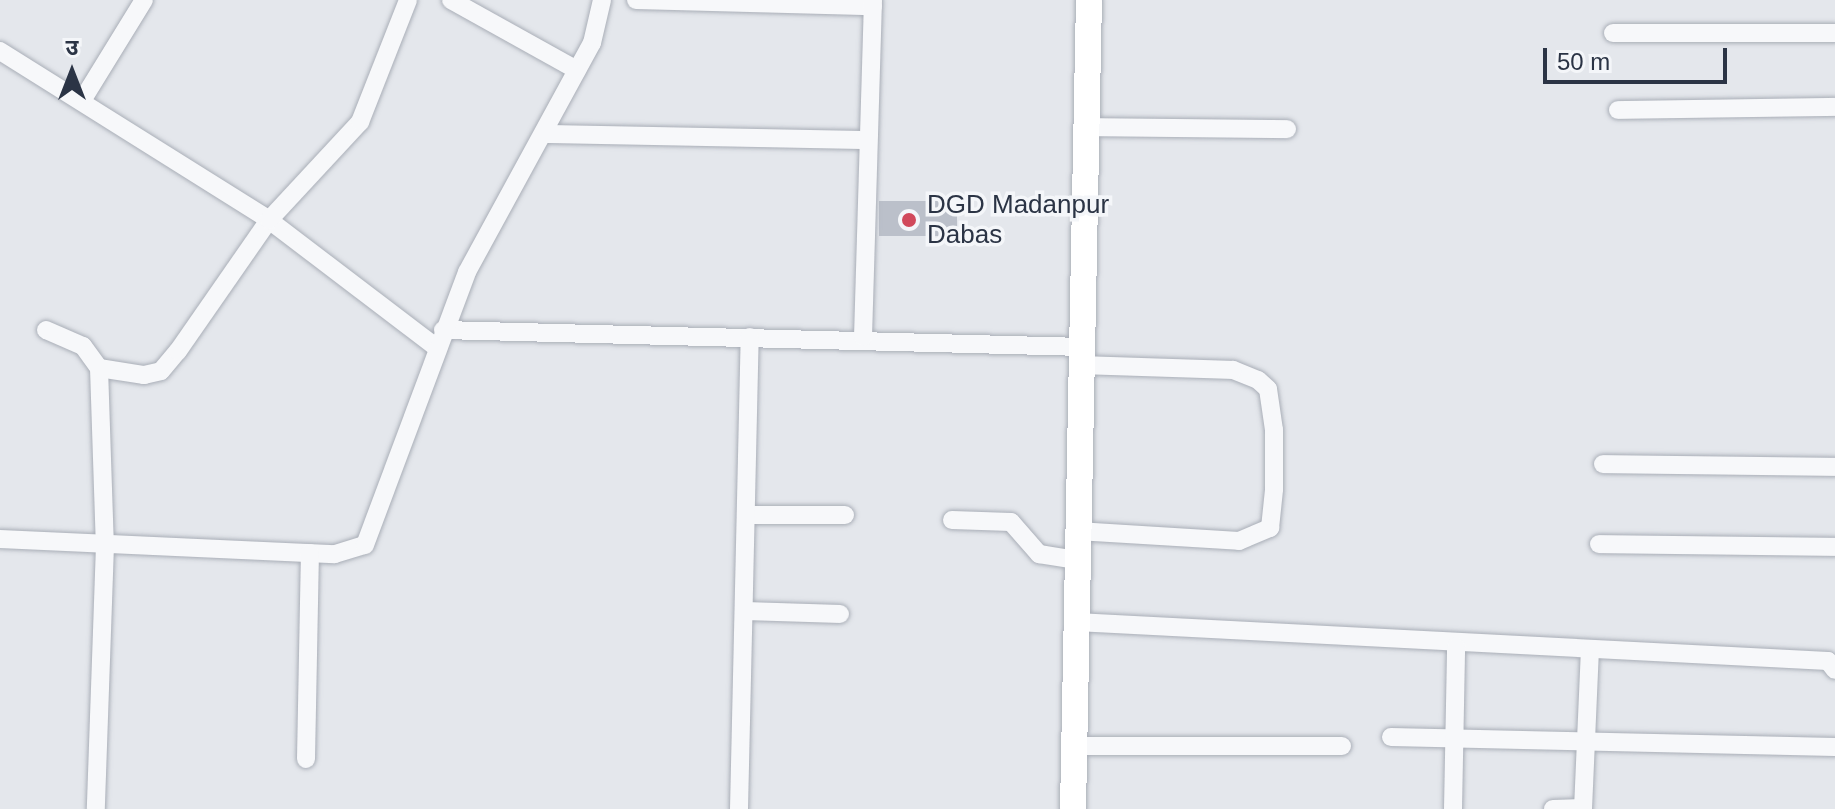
<!DOCTYPE html>
<html>
<head>
<meta charset="utf-8">
<style>
	body { margin:0 }
	#map { position:relative; width:1835px; height:809px; overflow:hidden; background:#e4e7ec; font-family:Helvetica,"Noto Sans Devanagari",sans-serif }
	div>[style] { position:absolute }
	.building>* { inset:0; background:#bbc0ca; transform-origin:0 0 }
	.roads { filter:drop-shadow(0 0 2px #a9aeb7) drop-shadow(0 0 2px #a9aeb7) }
	.minor>* { height:18px; margin:-9px; padding:0 9px; transform-origin:9px; border-radius:9px; background:#f7f8fa }
	.secondary>* { height:26px; margin:-13px; padding:0 13px; transform-origin:13px; border-radius:13px; background:#fff }
	.dots>* { width:22px; height:22px; translate:-50% -50%; box-sizing:border-box; border:4px solid #f4f6f9; border-radius:50% }
	span { translate:-50% -50%; white-space:nowrap; text-align:center; line-height:1.15; -webkit-text-stroke:7px #f4f6f9; paint-order:stroke }
	.poi-label { font-size:26px; color:#2b3445 }
	.left { translate:0 -50%; text-align:left }
	.north { position:absolute; left:32px; top:32px; width:80px; height:80px; -webkit-text-stroke:6px #f4f6f9; paint-order:stroke; rotate:0deg; font-size:22px; font-weight:700; line-height:32px; text-align:center; color:#2b3445 }
	.north::after { content:''; display:block; margin:auto; width:28px; height:36px; background:#2b3445; clip-path:polygon(50% 0,100% 100%,50% 72%,0 100%) }
	.scale { position:absolute; left:1543px; top:48px; width:184px; height:36px; box-sizing:border-box; border:4px solid #2b3445; border-top:0; padding-left:10px; font-size:24px; line-height:28px; white-space:nowrap; color:#2b3445; -webkit-text-stroke:6px #f4f6f9; paint-order:stroke }
</style>
</head>
<body>
<div id="map">
	<div class="building">
		<i style="left:879px;top:201px;width:78px;height:35px"></i>
	</div>
	<div class="roads">
		<div class="minor">
			<i style="left:451px;top:0;width:144px;rotate:29.1deg"></i>
			<i style="left:636px;top:0;width:237px;rotate:1.5deg"></i>
			<i style="left:1613px;top:33px;width:222px"></i>
			<i style="left:0;top:51px;width:318px;rotate:32.1deg"></i>
			<i style="left:269px;top:220px;width:210px;rotate:37.3deg"></i>
			<i style="left:83px;top:99px;width:116px;rotate:-58.4deg"></i>
			<i style="left:1618px;top:110px;width:217px;rotate:-0.8deg"></i>
			<i style="left:1086px;top:127px;width:201px;rotate:0.6deg"></i>
			<i style="left:545px;top:134px;width:321px;rotate:1.1deg"></i>
			<i style="left:46px;top:330px;width:40px;rotate:23.4deg"></i>
			<i style="left:83px;top:346px;width:27px;rotate:54deg"></i>
			<i style="left:99px;top:368px;width:177px;rotate:88.1deg"></i>
			<i style="left:105px;top:545px;width:264px;rotate:92deg"></i>
			<i style="left:443px;top:330px;width:639px;rotate:1.52deg"></i>
			<i style="left:863px;top:337px;width:337px;rotate:-88.3deg"></i>
			<i style="left:99px;top:368px;width:46px;rotate:8.8deg"></i>
			<i style="left:144px;top:375px;width:17px;rotate:-13deg"></i>
			<i style="left:161px;top:371px;width:26px;rotate:-50deg"></i>
			<i style="left:178px;top:351px;width:160px;rotate:-55.2deg"></i>
			<i style="left:269px;top:220px;width:134px;rotate:-47.1deg"></i>
			<i style="left:360px;top:122px;width:131px;rotate:-68.5deg"></i>
			<i style="left:1603px;top:464px;width:232px;rotate:0.7deg"></i>
			<i style="left:749px;top:515px;width:96px"></i>
			<i style="left:952px;top:520px;width:59px;rotate:1.9deg"></i>
			<i style="left:1011px;top:522px;width:43px;rotate:48.8deg"></i>
			<i style="left:1039px;top:554px;width:37px;rotate:9deg"></i>
			<i style="left:1077px;top:531px;width:162px;rotate:3.5deg"></i>
			<i style="left:1239px;top:541px;width:34px;rotate:-23deg"></i>
			<i style="left:1270px;top:528px;width:39px;rotate:-84deg"></i>
			<i style="left:1274px;top:489px;width:59px;rotate:-90deg"></i>
			<i style="left:1274px;top:430px;width:41px;rotate:-98.3deg"></i>
			<i style="left:1268px;top:389px;width:13px;rotate:-138deg"></i>
			<i style="left:1258px;top:380px;width:27px;rotate:-158deg"></i>
			<i style="left:1233px;top:370px;width:152px;rotate:-178.1deg"></i>
			<i style="left:0;top:539px;width:335px;rotate:2.6deg"></i>
			<i style="left:335px;top:554px;width:31px;rotate:-17deg"></i>
			<i style="left:365px;top:545px;width:291px;rotate:-69.5deg"></i>
			<i style="left:467px;top:272px;width:261px;rotate:-61.4deg"></i>
			<i style="left:592px;top:43px;width:44px;rotate:-76.9deg"></i>
			<i style="left:1599px;top:544px;width:236px;rotate:0.7deg"></i>
			<i style="left:746px;top:611px;width:94px;rotate:1.8deg"></i>
			<i style="left:1076px;top:622px;width:753px;rotate:2.97deg"></i>
			<i style="left:1828px;top:661px;width:11px;rotate:52deg"></i>
			<i style="left:1391px;top:737px;width:444px;rotate:1.3deg"></i>
			<i style="left:1075px;top:746px;width:267px"></i>
			<i style="left:306px;top:759px;width:206px;rotate:-88.9deg"></i>
			<i style="left:739px;top:809px;width:472px;rotate:-88.7deg"></i>
			<i style="left:1453px;top:809px;width:162px;rotate:-88.9deg"></i>
			<i style="left:1553px;top:809px;width:30px;rotate:-2deg"></i>
			<i style="left:1583px;top:809px;width:159px;rotate:-87.5deg"></i>
		</div>
		<div class="secondary">
			<i style="left:1073px;top:809px;width:809px;rotate:-88.87deg"></i>
		</div>
	</div>
	<div class="dots">
		<i style="left:909px;top:220px;background:#d1495b"></i>
	</div>
	<div class="poi-label">
		<span class="left" style="left:927px;top:220px">DGD Madanpur<br>Dabas</span>
	</div>
	<div class="north">उ</div>
	<div class="scale">50 m</div>
</div>
</body>
</html>
